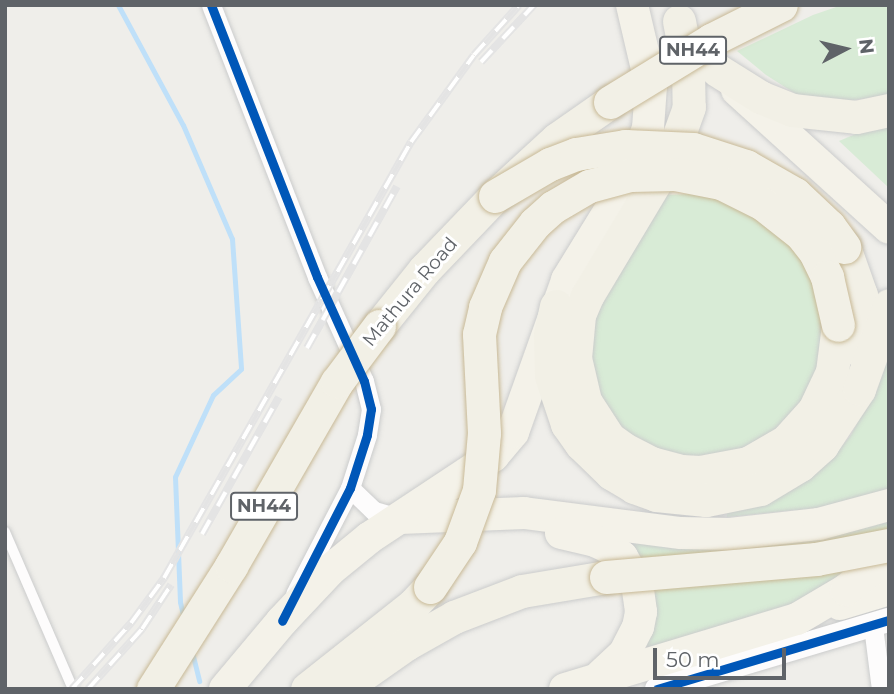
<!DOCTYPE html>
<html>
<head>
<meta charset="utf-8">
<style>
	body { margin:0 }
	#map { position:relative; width:894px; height:694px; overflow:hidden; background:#efeeea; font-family:Montserrat,sans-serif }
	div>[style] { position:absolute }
	.green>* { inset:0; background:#d8ebd6 }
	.stream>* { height:5px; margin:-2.5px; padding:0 2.5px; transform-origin:2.5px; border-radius:2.5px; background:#bfe0f9 }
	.roads { filter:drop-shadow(0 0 2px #cbcccc) drop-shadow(0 0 2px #cbcccc) }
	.service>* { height:10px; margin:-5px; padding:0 5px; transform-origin:5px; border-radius:5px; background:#fdfcfc }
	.minor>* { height:19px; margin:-9.5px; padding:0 9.5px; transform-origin:9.5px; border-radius:9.5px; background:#fdfcfc }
	.tertiary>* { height:24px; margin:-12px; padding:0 12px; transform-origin:12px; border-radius:12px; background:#fdfcfc }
	.primary>* { height:32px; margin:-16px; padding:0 16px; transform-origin:16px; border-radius:16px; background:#f4f2e9 }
	.trunk>* { height:33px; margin:-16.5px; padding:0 16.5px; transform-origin:16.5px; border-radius:16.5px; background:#f2f0e6 }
	.rail>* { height:8px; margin-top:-4px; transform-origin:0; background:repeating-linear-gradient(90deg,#fff 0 16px,#e4e4e4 0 32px); box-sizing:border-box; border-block:2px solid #e4e4e4 }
	.bridges { filter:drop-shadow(0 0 2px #c8b996) drop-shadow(0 0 2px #c8b996) }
	.trunk-bridge>* { height:33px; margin:-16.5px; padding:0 16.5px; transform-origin:16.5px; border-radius:16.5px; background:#f2f0e6 }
	.cycleway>* { height:9px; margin:-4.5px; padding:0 4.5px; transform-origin:4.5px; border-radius:4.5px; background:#0057b8 }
	span { translate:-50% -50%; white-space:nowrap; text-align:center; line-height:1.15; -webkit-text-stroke:6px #fff; paint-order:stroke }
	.shield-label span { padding:2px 5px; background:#fff; border:2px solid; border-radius:5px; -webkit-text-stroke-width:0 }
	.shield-label { font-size:18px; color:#5f6368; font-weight:700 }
	.street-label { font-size:19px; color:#5f6368 }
	.frame { position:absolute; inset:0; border:7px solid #5f6368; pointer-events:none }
	.north { position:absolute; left:810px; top:14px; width:70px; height:70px; -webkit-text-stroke:5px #fff; paint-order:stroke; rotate:83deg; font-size:19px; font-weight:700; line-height:28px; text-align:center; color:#5f6368 }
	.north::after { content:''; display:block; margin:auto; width:24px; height:32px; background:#5f6368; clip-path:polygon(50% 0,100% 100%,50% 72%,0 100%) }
	.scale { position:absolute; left:653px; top:648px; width:133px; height:32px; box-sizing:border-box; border:4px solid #5f6368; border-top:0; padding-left:9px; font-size:21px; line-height:24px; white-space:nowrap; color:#5f6368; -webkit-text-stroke:5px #fff; paint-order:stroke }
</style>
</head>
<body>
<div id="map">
	<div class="green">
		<i style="clip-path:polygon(842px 5px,889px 5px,889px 95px,839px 102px,796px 94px,766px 75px,737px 51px,813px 15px)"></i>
		<i style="clip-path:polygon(889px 120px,889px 188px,839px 141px)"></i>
		<i style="clip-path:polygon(692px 194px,725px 201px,757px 216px,789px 240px,808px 267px,827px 320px,814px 387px,773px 435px,715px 459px,662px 454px,615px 424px,600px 402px,587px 358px,596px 304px,663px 195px)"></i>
		<i style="clip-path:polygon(889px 344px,889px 535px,854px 572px,792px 606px,638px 652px,624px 539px,744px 547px,797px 542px,795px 510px,727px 517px,727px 511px,766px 502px,786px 493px,806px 481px,830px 460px,851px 435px,871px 395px)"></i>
	</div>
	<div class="stream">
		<i style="left:118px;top:5px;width:136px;rotate:61.6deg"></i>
		<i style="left:183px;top:125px;width:124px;rotate:66.7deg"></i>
		<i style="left:232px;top:239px;width:130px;rotate:86deg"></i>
		<i style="left:241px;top:369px;width:38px;rotate:137deg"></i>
		<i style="left:213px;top:395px;width:90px;rotate:114.9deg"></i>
		<i style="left:175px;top:477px;width:125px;rotate:87.7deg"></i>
		<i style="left:180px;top:602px;width:17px;rotate:77deg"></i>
		<i style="left:192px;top:652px;width:30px;rotate:76deg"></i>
	</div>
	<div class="roads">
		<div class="service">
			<i style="left:5px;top:532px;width:171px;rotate:66.6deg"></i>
		</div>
		<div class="minor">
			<i style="left:211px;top:5px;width:292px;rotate:68.7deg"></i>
			<i style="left:317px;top:277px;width:114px;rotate:65.7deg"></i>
			<i style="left:364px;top:381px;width:29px;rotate:76deg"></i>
			<i style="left:371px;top:409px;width:26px;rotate:99deg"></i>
			<i style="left:367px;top:435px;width:56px;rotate:107.8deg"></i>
			<i style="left:350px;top:488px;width:119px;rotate:117.4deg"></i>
			<i style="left:350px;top:488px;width:33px;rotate:44deg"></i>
			<i style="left:374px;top:511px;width:26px;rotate:16deg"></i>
			<i style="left:873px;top:626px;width:64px;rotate:82.8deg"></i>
		</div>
		<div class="tertiary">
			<i style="left:657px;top:689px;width:242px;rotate:-16.6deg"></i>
		</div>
		<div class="primary">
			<i style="left:737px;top:90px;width:205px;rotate:42.2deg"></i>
			<i style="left:400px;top:518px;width:124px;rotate:-2.3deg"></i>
			<i style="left:524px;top:513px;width:158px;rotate:7.3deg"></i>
			<i style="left:681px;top:533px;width:49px;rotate:1.2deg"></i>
			<i style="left:730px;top:534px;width:90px;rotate:-6.4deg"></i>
			<i style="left:819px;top:524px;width:73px;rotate:-15.2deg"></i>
			<i style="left:561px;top:533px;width:35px;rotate:13deg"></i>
			<i style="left:595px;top:541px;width:19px;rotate:25deg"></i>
			<i style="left:612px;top:549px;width:13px;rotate:39deg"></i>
			<i style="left:622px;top:557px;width:30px;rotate:60deg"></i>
			<i style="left:637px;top:583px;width:29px;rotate:82deg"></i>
			<i style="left:641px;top:612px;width:15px;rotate:101deg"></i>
			<i style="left:638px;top:627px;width:29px;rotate:117deg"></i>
			<i style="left:625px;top:653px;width:33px;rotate:137deg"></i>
			<i style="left:840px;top:604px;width:51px;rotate:-17deg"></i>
			<i style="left:225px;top:689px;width:89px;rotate:-50deg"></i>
			<i style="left:282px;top:621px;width:70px;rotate:-46.7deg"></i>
			<i style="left:330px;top:570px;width:50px;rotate:-39.4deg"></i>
			<i style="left:369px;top:538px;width:149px;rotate:-33.5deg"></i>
			<i style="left:493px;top:456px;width:31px;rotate:-50deg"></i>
			<i style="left:513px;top:432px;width:161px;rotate:-70.4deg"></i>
			<i style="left:567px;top:280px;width:116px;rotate:-58.4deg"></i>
			<i style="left:628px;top:181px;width:57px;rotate:-69.3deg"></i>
			<i style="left:648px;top:128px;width:42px;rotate:-85.9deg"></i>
			<i style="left:651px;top:86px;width:83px;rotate:-103.2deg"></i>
			<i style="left:565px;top:689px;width:242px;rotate:-16.8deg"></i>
			<i style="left:797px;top:619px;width:57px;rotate:-30.6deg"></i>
			<i style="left:846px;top:590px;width:55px;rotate:-38.3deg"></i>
		</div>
		<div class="trunk">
			<i style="left:679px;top:21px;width:48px;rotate:79.2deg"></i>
			<i style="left:688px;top:68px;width:39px;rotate:89deg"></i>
			<i style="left:689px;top:107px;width:50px;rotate:109.9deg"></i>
			<i style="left:672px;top:154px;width:165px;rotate:120.9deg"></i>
			<i style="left:587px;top:296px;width:21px;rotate:113deg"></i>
			<i style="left:579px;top:315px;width:43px;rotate:95.3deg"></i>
			<i style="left:575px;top:358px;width:44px;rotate:76.9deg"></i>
			<i style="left:585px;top:401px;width:44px;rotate:57deg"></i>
			<i style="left:609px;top:438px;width:19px;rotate:36deg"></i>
			<i style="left:624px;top:449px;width:30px;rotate:27deg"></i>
			<i style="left:651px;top:463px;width:31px;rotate:15deg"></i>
			<i style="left:681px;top:471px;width:19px;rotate:3deg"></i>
			<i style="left:700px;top:472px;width:49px;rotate:-10.6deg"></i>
			<i style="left:748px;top:463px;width:44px;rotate:-30.1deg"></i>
			<i style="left:786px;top:441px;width:42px;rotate:-47.9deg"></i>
			<i style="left:814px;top:410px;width:42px;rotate:-64.7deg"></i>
			<i style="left:832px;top:372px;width:47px;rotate:-82.7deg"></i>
			<i style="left:717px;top:70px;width:51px;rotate:32.1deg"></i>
			<i style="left:760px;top:97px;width:35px;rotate:22deg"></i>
			<i style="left:792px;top:110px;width:64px;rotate:6.2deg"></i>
			<i style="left:856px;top:117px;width:34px;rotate:-12deg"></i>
			<i style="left:844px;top:247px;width:51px;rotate:70.5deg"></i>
			<i style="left:861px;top:295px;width:26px;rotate:81deg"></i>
			<i style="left:865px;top:321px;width:32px;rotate:95deg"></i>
			<i style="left:556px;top:306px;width:30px;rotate:102deg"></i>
			<i style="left:550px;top:335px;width:41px;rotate:88.6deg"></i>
			<i style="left:551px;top:376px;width:51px;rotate:71.6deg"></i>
			<i style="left:567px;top:424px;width:24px;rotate:55deg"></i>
			<i style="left:581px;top:444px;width:42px;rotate:44deg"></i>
			<i style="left:611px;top:473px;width:27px;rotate:31deg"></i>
			<i style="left:634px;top:487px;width:23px;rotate:20deg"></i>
			<i style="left:656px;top:495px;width:50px;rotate:5.7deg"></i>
			<i style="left:706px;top:500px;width:55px;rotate:-11.5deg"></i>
			<i style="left:760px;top:489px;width:47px;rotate:-31deg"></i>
			<i style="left:800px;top:465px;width:30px;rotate:-42deg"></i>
			<i style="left:822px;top:445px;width:67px;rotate:-56.5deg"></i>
			<i style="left:859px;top:389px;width:89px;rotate:-70.3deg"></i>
			<i style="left:379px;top:326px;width:72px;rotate:-51.2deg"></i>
			<i style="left:424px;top:270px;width:103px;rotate:-46.2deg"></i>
			<i style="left:495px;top:196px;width:84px;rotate:-42.6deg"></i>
			<i style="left:557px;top:139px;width:65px;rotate:-34.9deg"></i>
			<i style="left:307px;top:689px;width:135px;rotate:-38.4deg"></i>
			<i style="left:413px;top:605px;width:25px;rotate:-47deg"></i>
			<i style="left:342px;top:689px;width:78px;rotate:-35.1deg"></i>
			<i style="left:406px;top:644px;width:55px;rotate:-29.4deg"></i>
			<i style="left:454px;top:617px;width:73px;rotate:-20.9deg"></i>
			<i style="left:522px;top:591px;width:85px;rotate:-9.5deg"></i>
		</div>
	</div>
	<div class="rail">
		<i style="left:481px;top:62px;width:78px;rotate:-47.1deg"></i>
		<i style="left:307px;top:348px;width:185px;rotate:-60.9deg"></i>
		<i style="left:202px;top:534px;width:157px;rotate:-60.7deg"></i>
		<i style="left:72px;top:689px;width:89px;rotate:-48.2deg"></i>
		<i style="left:131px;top:623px;width:56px;rotate:-53.7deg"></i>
		<i style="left:164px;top:578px;width:501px;rotate:-60.47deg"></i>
		<i style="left:411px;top:142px;width:107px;rotate:-54.1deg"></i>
		<i style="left:474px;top:55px;width:67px;rotate:-48deg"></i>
		<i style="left:88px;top:689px;width:81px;rotate:-48deg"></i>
		<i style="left:142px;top:629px;width:53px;rotate:-56.6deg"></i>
	</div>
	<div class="bridges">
		<div class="trunk-bridge">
			<i style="left:610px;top:102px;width:119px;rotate:-31.5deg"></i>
			<i style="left:711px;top:40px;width:78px;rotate:-26.6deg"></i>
			<i style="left:495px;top:196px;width:64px;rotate:-30.2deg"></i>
			<i style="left:550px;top:164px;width:28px;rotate:-21deg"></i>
			<i style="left:576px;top:154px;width:50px;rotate:-9.3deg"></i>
			<i style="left:625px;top:146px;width:68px;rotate:2.5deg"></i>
			<i style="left:693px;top:149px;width:56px;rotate:17.8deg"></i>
			<i style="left:746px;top:166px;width:56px;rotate:29.7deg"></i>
			<i style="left:795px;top:194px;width:47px;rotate:43.3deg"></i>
			<i style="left:829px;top:226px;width:26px;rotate:54deg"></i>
			<i style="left:606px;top:577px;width:211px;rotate:-4.9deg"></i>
			<i style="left:816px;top:559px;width:74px;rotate:-10.9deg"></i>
			<i style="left:430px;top:587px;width:54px;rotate:-56.3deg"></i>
			<i style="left:460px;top:542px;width:55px;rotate:-69.9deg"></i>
			<i style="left:479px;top:490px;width:57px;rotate:-85deg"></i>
			<i style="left:484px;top:433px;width:99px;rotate:-92.9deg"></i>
			<i style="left:479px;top:334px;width:28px;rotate:-77deg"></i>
			<i style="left:485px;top:307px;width:50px;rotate:-66.5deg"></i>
			<i style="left:505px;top:261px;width:48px;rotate:-51.7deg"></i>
			<i style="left:535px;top:223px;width:24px;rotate:-42deg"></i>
			<i style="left:553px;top:207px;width:42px;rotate:-30.3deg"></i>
			<i style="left:589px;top:186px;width:42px;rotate:-15deg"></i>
			<i style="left:630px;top:175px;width:45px;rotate:-1.3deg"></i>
			<i style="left:675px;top:174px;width:47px;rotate:11.1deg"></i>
			<i style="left:721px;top:183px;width:47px;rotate:26.6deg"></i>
			<i style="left:763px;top:204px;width:48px;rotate:38.3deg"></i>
			<i style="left:801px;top:234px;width:23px;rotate:52deg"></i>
			<i style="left:815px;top:252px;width:28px;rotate:64deg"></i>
			<i style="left:827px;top:277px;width:49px;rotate:77.1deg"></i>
			<i style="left:153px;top:689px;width:146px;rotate:-57.6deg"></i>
			<i style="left:231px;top:566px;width:212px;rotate:-60.1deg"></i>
			<i style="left:337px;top:382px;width:70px;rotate:-53.1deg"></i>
		</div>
	</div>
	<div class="cycleway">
		<i style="left:211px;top:5px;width:292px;rotate:68.7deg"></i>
		<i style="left:317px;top:277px;width:114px;rotate:65.7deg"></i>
		<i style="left:364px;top:381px;width:29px;rotate:76deg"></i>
		<i style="left:371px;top:409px;width:26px;rotate:99deg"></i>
		<i style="left:367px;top:435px;width:56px;rotate:107.8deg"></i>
		<i style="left:350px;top:488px;width:149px;rotate:117.1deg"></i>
		<i style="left:657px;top:689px;width:242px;rotate:-16.6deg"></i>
	</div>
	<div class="shield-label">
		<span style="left:693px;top:50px">NH44</span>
		<span style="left:264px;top:506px">NH44</span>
	</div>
	<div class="street-label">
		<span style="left:410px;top:292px;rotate:-50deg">Mathura Road</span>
	</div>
	<div class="frame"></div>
	<div class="north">N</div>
	<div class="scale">50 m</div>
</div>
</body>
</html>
